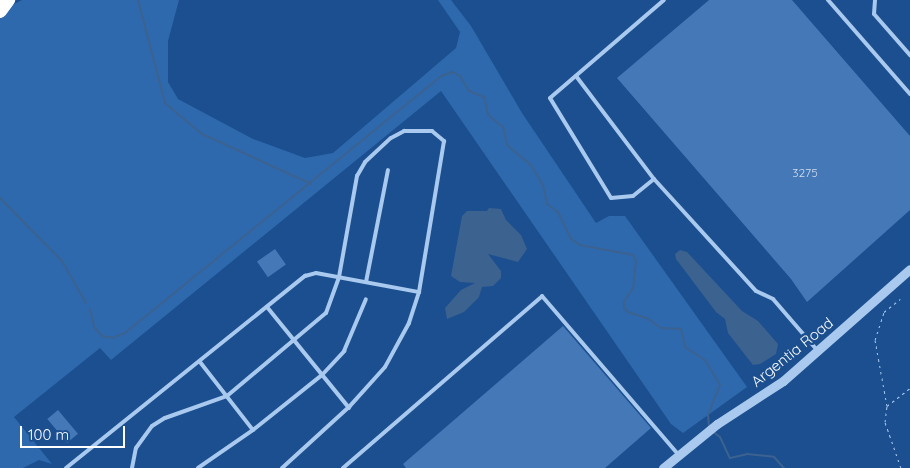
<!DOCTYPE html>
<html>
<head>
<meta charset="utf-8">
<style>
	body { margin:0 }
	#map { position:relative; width:910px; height:468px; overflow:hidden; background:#1b4f8f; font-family:Quicksand,sans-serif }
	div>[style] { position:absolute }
	.green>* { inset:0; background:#2e69ad }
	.water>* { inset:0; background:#3c6290 }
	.stream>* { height:2px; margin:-1px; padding:0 1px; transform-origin:1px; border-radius:1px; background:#3c6290 }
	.building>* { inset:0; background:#4478b7; transform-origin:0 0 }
	.path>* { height:1px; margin-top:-0.5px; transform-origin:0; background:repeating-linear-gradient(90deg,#a9c9ee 0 2.5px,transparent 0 6.5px) }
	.service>* { height:4px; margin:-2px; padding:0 2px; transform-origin:2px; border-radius:2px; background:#a9c9ee }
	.tertiary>* { height:9px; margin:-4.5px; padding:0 4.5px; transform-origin:4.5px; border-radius:4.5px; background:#a9c9ee }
	.motorway>* { height:14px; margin:-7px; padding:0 7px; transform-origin:7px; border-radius:7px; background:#fff }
	span { translate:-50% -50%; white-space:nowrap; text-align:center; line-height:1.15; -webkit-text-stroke:5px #1b4f8f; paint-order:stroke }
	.number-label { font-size:12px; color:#d0dded }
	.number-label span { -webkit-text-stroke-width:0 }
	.street-label { font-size:15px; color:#fff }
	.scale { position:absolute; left:20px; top:426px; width:105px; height:22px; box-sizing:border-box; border:2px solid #fff; border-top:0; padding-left:6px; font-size:15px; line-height:18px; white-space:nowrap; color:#fff; -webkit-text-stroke:4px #1b4f8f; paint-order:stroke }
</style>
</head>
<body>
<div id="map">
	<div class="green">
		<i style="clip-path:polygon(22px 0,179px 0,168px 41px,168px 82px,178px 99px,253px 139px,305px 158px,333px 153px,456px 48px,460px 32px,438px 0,451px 0,471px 26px,522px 113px,596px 223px,609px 216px,625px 216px,747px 387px,683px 433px,671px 424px,441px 91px,111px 360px,100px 348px,14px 417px,52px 464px,39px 460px,23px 468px,0 468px,0 17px,5px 9px)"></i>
	</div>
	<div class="water">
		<i style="clip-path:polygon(489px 208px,501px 209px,506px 220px,521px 235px,527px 249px,518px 262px,488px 254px,501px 271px,501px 278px,493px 286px,482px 287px,479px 297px,464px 312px,447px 319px,445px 308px,461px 290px,475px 283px,460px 282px,451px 276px,462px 216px,467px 211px,487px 211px)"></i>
		<i style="clip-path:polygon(680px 250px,687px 252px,742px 311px,758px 321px,778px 344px,776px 354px,760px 364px,753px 365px,728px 333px,725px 319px,716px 312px,676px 259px,675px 254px)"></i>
	</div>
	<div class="stream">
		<i style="left:138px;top:0;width:106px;rotate:75.3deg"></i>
		<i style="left:165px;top:103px;width:48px;rotate:40deg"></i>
		<i style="left:202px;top:134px;width:120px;rotate:24.6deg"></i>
		<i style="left:0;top:198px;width:88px;rotate:45.5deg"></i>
		<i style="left:62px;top:261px;width:48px;rotate:60.3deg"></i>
		<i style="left:90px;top:309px;width:18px;rotate:77deg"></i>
		<i style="left:94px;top:327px;width:12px;rotate:48deg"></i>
		<i style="left:102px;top:336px;width:11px;rotate:10deg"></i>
		<i style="left:113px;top:338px;width:13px;rotate:-23deg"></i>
		<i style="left:125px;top:333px;width:407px;rotate:-39.1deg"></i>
		<i style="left:441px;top:76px;width:13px;rotate:-18deg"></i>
		<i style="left:453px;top:72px;width:8px;rotate:30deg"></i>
		<i style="left:460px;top:76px;width:17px;rotate:59deg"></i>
		<i style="left:469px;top:91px;width:16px;rotate:22deg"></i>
		<i style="left:484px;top:97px;width:18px;rotate:77deg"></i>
		<i style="left:488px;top:115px;width:19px;rotate:39deg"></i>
		<i style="left:503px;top:127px;width:18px;rotate:77deg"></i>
		<i style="left:507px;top:145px;width:30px;rotate:40deg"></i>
		<i style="left:530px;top:164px;width:25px;rotate:58deg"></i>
		<i style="left:543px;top:185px;width:19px;rotate:78deg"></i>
		<i style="left:547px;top:204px;width:14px;rotate:36deg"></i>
		<i style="left:558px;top:212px;width:30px;rotate:64deg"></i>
		<i style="left:571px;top:239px;width:11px;rotate:34deg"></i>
		<i style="left:580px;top:245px;width:54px;rotate:10.7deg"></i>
		<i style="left:633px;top:255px;width:7px;rotate:63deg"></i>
		<i style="left:636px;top:261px;width:27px;rotate:96deg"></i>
		<i style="left:633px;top:288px;width:17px;rotate:123deg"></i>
		<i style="left:624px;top:302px;width:6px;rotate:90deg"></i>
		<i style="left:624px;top:308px;width:6px;rotate:45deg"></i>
		<i style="left:628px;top:312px;width:20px;rotate:18deg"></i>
		<i style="left:647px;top:318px;width:17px;rotate:36deg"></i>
		<i style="left:661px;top:328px;width:20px;rotate:3deg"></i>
		<i style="left:681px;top:329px;width:18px;rotate:77deg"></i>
		<i style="left:685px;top:347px;width:24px;rotate:33deg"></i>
		<i style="left:705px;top:360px;width:29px;rotate:59deg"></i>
		<i style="left:720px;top:385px;width:32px;rotate:112deg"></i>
		<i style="left:708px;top:415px;width:12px;rotate:85deg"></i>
		<i style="left:712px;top:431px;width:10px;rotate:37deg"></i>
		<i style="left:720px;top:437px;width:23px;rotate:65deg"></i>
		<i style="left:730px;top:458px;width:17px;rotate:-13deg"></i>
		<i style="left:747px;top:454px;width:27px;rotate:6deg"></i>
		<i style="left:774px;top:457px;width:15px;rotate:48deg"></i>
	</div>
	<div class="building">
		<i style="clip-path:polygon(709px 0,792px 0,910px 136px,910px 210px,807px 302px,791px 279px,617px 78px)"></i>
		<i style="left:275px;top:249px;width:19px;height:22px;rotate:55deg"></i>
		<i style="clip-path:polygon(563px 326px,651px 428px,605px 468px,406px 468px,403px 464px)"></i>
		<i style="left:58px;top:410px;width:31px;height:14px;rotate:50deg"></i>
	</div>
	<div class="path">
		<i style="left:887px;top:406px;width:67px;rotate:-100.3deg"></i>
		<i style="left:875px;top:340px;width:29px;rotate:-72deg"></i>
		<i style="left:884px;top:312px;width:21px;rotate:-39deg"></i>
		<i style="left:901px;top:468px;width:49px;rotate:-109.2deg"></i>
		<i style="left:885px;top:422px;width:16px;rotate:-83deg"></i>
		<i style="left:887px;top:406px;width:29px;rotate:-38deg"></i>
	</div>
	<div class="service">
		<i style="left:828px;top:0;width:125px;rotate:48.9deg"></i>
		<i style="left:875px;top:0;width:14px;rotate:94deg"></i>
		<i style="left:874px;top:14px;width:55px;rotate:48.7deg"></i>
		<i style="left:576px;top:76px;width:129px;rotate:52.9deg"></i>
		<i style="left:654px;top:179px;width:27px;rotate:141deg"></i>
		<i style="left:633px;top:196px;width:22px;rotate:175deg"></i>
		<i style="left:611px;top:198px;width:117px;rotate:-121.4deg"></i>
		<i style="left:550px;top:98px;width:150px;rotate:-40.7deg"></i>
		<i style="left:654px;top:179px;width:151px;rotate:47.7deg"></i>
		<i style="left:756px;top:291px;width:19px;rotate:25deg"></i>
		<i style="left:773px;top:299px;width:67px;rotate:49.2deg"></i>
		<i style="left:366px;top:282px;width:114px;rotate:-78.9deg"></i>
		<i style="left:267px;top:307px;width:130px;rotate:50.9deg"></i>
		<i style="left:200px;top:362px;width:86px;rotate:52.1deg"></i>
		<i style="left:66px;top:468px;width:307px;rotate:-38.8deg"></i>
		<i style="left:305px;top:276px;width:11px;rotate:-15deg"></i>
		<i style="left:316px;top:273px;width:105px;rotate:10.5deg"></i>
		<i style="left:132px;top:468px;width:20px;rotate:-79deg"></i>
		<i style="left:136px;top:448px;width:27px;rotate:-54deg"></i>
		<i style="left:152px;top:426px;width:15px;rotate:-32deg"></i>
		<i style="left:165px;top:418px;width:66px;rotate:-19.5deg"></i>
		<i style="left:227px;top:396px;width:129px;rotate:-40deg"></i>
		<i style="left:326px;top:313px;width:38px;rotate:-70deg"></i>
		<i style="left:339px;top:277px;width:103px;rotate:-79.9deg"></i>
		<i style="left:357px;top:176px;width:16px;rotate:-60deg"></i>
		<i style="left:365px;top:162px;width:35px;rotate:-43deg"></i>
		<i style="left:391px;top:138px;width:15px;rotate:-28deg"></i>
		<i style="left:404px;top:131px;width:28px"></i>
		<i style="left:432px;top:131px;width:16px;rotate:40deg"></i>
		<i style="left:444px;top:141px;width:153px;rotate:99.4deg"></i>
		<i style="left:419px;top:292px;width:33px;rotate:108deg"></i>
		<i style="left:409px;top:323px;width:50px;rotate:118.6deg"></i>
		<i style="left:385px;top:367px;width:52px;rotate:131.9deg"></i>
		<i style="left:350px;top:406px;width:92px;rotate:137.6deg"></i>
		<i style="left:198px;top:468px;width:67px;rotate:-34.6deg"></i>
		<i style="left:253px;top:430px;width:88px;rotate:-38.6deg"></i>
		<i style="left:322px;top:375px;width:33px;rotate:-47deg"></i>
		<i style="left:344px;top:351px;width:56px;rotate:-67.1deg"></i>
		<i style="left:343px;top:468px;width:263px;rotate:-40.8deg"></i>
		<i style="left:542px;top:296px;width:208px;rotate:49.3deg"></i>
	</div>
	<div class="tertiary">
		<i style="left:663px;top:468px;width:70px;rotate:-39.2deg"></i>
		<i style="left:717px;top:424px;width:79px;rotate:-33.1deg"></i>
		<i style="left:783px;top:381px;width:169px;rotate:-41.4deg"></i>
	</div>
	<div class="motorway">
		<i style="left:0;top:11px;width:14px;rotate:-54deg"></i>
	</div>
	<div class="number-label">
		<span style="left:805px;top:173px">3275</span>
	</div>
	<div class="street-label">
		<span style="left:792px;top:352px;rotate:-39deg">Argentia Road</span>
	</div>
	<div class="scale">100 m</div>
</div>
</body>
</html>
